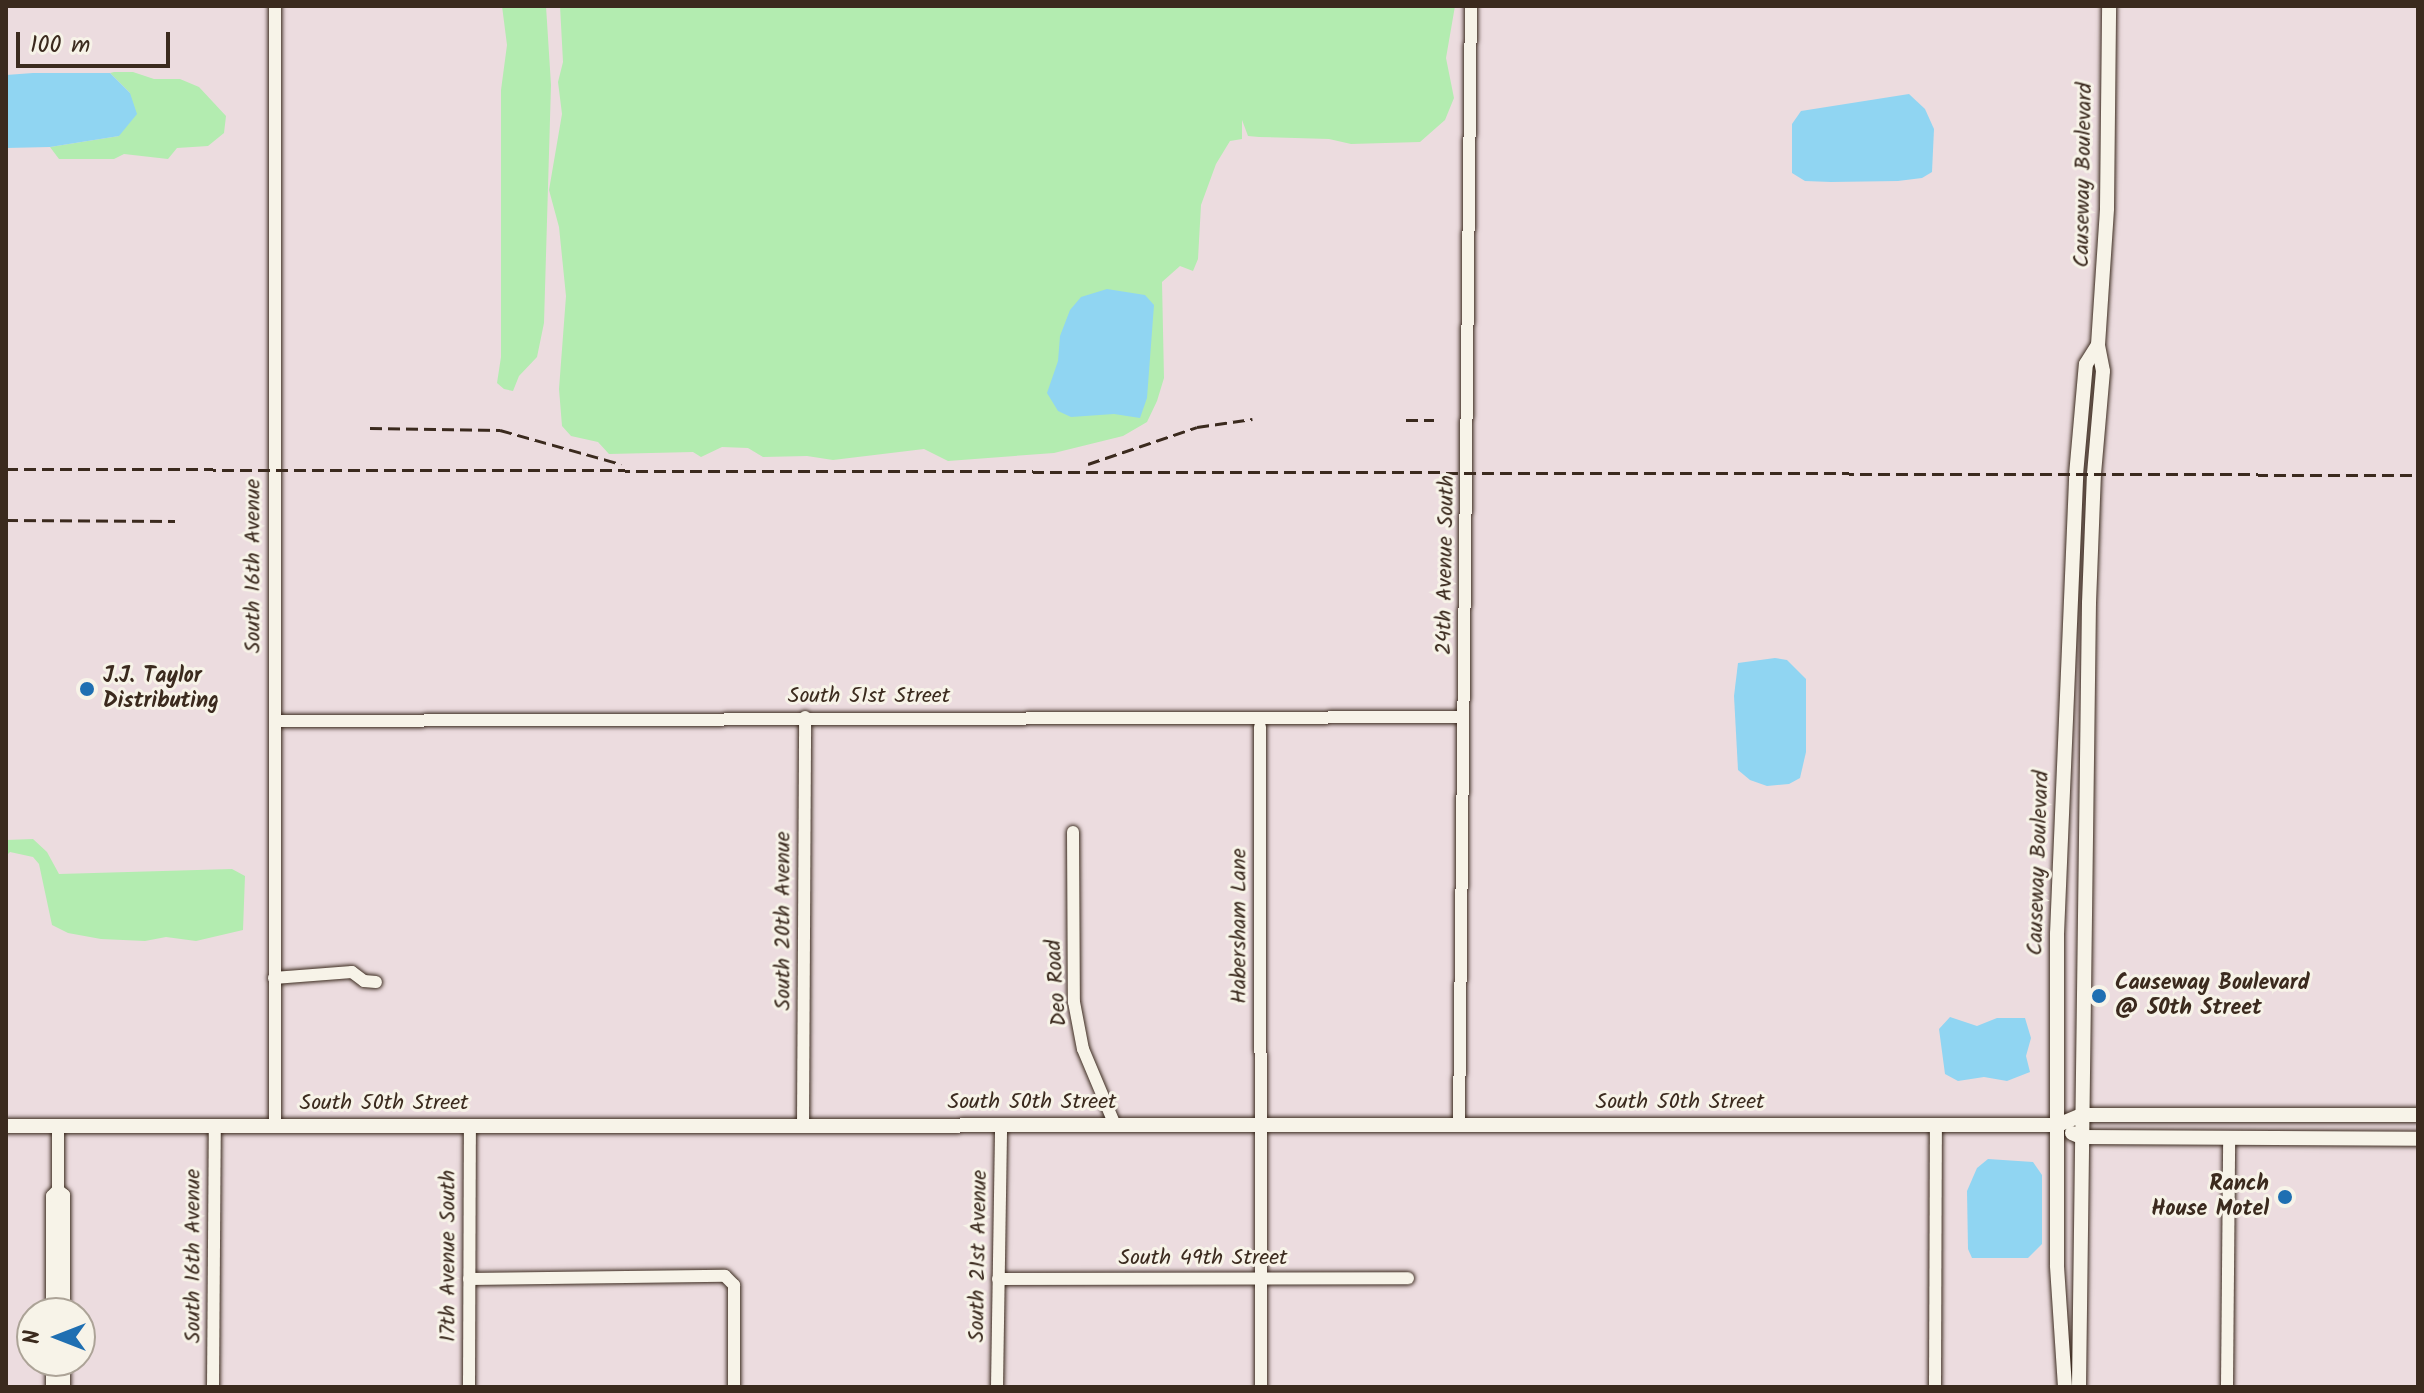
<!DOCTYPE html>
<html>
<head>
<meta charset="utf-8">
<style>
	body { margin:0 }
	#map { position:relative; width:2424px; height:1393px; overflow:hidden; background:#ecdcdf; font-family:Kalam,sans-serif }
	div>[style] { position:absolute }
	.green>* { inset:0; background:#b3ecb0 }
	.water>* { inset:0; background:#90d5f2 }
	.roads { filter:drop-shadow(0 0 2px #3b2a1e) drop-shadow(0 0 2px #3b2a1e) }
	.minor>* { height:12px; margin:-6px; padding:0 6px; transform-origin:6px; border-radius:6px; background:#f7f3e8 }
	.major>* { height:14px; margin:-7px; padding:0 7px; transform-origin:7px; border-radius:7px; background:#f7f3e8 }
	.rail>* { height:3px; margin-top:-1.5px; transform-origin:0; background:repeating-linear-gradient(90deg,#3b2a1e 0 12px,transparent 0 18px) }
	.dots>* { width:22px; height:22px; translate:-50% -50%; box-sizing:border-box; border:4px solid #f7f3e8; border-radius:50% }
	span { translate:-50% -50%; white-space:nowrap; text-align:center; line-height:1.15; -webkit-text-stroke:6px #f7f3e8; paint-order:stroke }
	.street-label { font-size:22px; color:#3b2a1e }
	.poi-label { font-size:22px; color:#3b2a1e; font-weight:700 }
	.left { translate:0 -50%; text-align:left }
	.right { translate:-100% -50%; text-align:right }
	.frame { position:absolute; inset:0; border:8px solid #3b2a1e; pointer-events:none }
	.north { position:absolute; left:16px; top:1297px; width:80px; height:80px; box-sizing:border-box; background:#f7f3e8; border:2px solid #aca397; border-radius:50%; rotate:270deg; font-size:22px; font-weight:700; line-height:32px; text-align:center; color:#3b2a1e }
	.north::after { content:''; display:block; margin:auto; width:28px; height:36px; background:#1f6fb2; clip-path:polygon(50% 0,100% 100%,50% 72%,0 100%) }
	.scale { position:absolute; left:16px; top:32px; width:154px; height:36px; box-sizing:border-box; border:4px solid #3b2a1e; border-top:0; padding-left:10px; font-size:24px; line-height:28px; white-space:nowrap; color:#3b2a1e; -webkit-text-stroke:6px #f7f3e8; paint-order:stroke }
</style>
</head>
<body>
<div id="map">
	<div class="green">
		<i style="clip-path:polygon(502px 6px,546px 6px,551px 85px,544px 323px,537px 357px,519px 376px,513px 391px,504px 389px,497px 383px,501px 357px,501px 90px,507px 45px)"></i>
		<i style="clip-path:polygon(560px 6px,1455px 6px,1446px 58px,1454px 98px,1445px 120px,1420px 142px,1351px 144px,1329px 139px,1259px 137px,1248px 136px,1242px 120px,1242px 139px,1230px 141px,1216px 164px,1201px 205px,1198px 259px,1193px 271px,1180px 266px,1162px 282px,1164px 378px,1157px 401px,1147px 422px,1123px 436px,1054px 453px,948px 461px,924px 449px,833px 460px,807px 456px,763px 457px,748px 448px,722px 447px,701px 457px,693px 452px,609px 454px,598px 442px,571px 436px,562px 426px,559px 389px,566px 296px,559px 227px,549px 190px,562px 114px,558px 82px,563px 62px)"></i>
		<i style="clip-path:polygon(114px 72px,133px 72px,154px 79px,180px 79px,199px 87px,226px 116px,224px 133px,208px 146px,177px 148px,168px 159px,124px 154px,114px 159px,59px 159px,50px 147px,119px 136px,130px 93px,110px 73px)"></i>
		<i style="clip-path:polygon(33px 839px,47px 852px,59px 874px,232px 869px,245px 876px,243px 930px,196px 941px,166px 937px,145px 941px,101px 939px,68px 933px,52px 925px,39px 864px,33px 857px,10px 852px,6px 856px,6px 840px)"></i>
	</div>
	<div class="water">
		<i style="clip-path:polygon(33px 73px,110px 73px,130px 93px,137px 114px,119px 136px,50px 147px,6px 148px,6px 75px)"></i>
		<i style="clip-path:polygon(1909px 94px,1925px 109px,1934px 129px,1932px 172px,1922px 178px,1898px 181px,1831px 182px,1805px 181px,1792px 173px,1792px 124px,1801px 111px)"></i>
		<i style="clip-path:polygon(1107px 289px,1145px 295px,1154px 305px,1147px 398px,1140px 418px,1114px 414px,1071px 417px,1058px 411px,1047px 393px,1058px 361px,1060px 336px,1070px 310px,1081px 297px)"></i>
		<i style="clip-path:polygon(1775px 658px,1787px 660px,1806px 679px,1806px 752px,1800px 778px,1789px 784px,1767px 786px,1750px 780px,1738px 770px,1734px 696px,1738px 663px)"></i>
		<i style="clip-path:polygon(1950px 1017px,1977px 1026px,1997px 1018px,2025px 1018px,2031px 1038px,2026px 1056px,2030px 1072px,2007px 1081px,1984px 1077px,1958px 1081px,1945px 1074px,1939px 1029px)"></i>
		<i style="clip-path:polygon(1988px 1159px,2033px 1162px,2042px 1175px,2042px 1244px,2028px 1258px,1972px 1258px,1968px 1249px,1967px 1191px,1977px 1168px)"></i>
	</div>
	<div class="roads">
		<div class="minor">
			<i style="left:275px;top:6px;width:1120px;rotate:90deg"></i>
			<i style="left:275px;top:721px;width:1188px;rotate:-0.19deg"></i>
			<i style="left:1260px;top:727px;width:660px;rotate:89.91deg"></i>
			<i style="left:1073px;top:832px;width:170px;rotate:89.7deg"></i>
			<i style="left:1074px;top:1002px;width:48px;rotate:79.2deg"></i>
			<i style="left:1083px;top:1049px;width:82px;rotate:67.2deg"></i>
			<i style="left:274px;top:978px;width:78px;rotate:-4.4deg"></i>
			<i style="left:352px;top:972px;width:15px;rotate:37deg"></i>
			<i style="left:364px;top:981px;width:12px;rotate:5deg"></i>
			<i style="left:803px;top:1125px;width:408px;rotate:-89.7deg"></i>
			<i style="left:1459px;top:1125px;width:1119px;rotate:-89.39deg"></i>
			<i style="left:58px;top:1190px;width:8px;rotate:40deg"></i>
			<i style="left:64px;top:1195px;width:118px;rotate:90deg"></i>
			<i style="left:469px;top:1279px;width:256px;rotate:-0.7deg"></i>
			<i style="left:725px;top:1276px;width:13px;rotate:45deg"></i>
			<i style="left:734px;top:1285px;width:102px;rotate:90deg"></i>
			<i style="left:998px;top:1279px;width:410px;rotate:-0.1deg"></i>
			<i style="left:52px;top:1313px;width:117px;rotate:-90deg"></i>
			<i style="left:52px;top:1196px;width:8px;rotate:-45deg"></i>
			<i style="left:58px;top:1190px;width:64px;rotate:-90deg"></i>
			<i style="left:52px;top:1361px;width:26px;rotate:90deg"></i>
			<i style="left:64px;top:1361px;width:26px;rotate:90deg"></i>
			<i style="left:213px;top:1387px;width:261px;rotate:-89.6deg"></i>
			<i style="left:469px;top:1387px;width:262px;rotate:-89.8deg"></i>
			<i style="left:997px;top:1387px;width:262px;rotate:-89.1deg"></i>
			<i style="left:1935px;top:1387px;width:262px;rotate:-89.8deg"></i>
			<i style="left:2227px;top:1387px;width:248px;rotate:-89.5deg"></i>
		</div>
		<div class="major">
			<i style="left:6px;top:1126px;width:2052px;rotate:-0.03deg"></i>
			<i style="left:2058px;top:1125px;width:25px;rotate:-23deg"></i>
			<i style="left:2081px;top:1115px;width:337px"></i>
			<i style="left:2072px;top:1133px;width:10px;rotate:24deg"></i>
			<i style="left:2081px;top:1137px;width:337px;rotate:0.3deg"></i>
			<i style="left:2065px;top:1387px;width:122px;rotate:-93.8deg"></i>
			<i style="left:2057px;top:1265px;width:331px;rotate:-90deg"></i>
			<i style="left:2057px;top:934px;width:459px;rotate:-87.6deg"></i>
			<i style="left:2076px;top:475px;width:111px;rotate:-84.9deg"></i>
			<i style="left:2086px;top:364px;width:22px;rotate:-58deg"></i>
			<i style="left:2079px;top:1387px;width:784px;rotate:-89.27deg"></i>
			<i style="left:2089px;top:603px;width:129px;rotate:-87.8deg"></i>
			<i style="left:2094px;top:474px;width:103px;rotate:-85deg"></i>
			<i style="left:2103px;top:371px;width:26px;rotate:-101deg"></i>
			<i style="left:2098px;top:345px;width:137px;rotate:-86.2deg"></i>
			<i style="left:2107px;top:208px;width:202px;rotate:-89.4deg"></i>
		</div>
	</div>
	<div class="rail">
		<i style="left:1406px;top:420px;width:28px"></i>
		<i style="left:370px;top:428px;width:130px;rotate:0.9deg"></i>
		<i style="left:500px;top:430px;width:126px;rotate:15.7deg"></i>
		<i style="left:1088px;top:464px;width:115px;rotate:-18.7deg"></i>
		<i style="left:1197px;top:427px;width:56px;rotate:-8.3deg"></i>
		<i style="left:6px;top:469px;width:2412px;rotate:0.14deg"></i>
		<i style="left:6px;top:520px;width:169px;rotate:0.3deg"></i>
	</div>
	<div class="dots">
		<i style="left:87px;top:689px;background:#1f6fb2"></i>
		<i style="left:2099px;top:996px;background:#1f6fb2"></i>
		<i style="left:2285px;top:1197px;background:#1f6fb2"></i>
	</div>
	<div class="street-label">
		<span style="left:2084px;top:175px;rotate:-89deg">Causeway Boulevard</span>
		<span style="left:1446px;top:565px;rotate:-89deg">24th Avenue South</span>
		<span style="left:254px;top:566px;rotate:-90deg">South 16th Avenue</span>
		<span style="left:869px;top:697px">South 51st Street</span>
		<span style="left:2039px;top:863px;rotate:-88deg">Causeway Boulevard</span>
		<span style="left:784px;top:921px;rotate:-90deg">South 20th Avenue</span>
		<span style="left:1240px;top:926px;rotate:-90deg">Habersham Lane</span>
		<span style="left:1057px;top:983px;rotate:-94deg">Deo Road</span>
		<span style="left:1032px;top:1103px">South 50th Street</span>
		<span style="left:1680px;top:1103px">South 50th Street</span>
		<span style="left:384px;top:1104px">South 50th Street</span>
		<span style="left:194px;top:1256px;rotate:-90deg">South 16th Avenue</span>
		<span style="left:449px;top:1256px;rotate:-90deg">17th Avenue South</span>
		<span style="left:979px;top:1256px;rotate:-89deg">South 21st Avenue</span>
		<span style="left:1203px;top:1259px">South 49th Street</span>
	</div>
	<div class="poi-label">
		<span class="left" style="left:103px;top:689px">J.J. Taylor<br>Distributing</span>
		<span class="left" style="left:2115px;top:996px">Causeway Boulevard<br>@ 50th Street</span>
		<span class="right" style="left:2269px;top:1197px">Ranch<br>House Motel</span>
	</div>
	<div class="frame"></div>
	<div class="north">N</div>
	<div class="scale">100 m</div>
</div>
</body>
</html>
